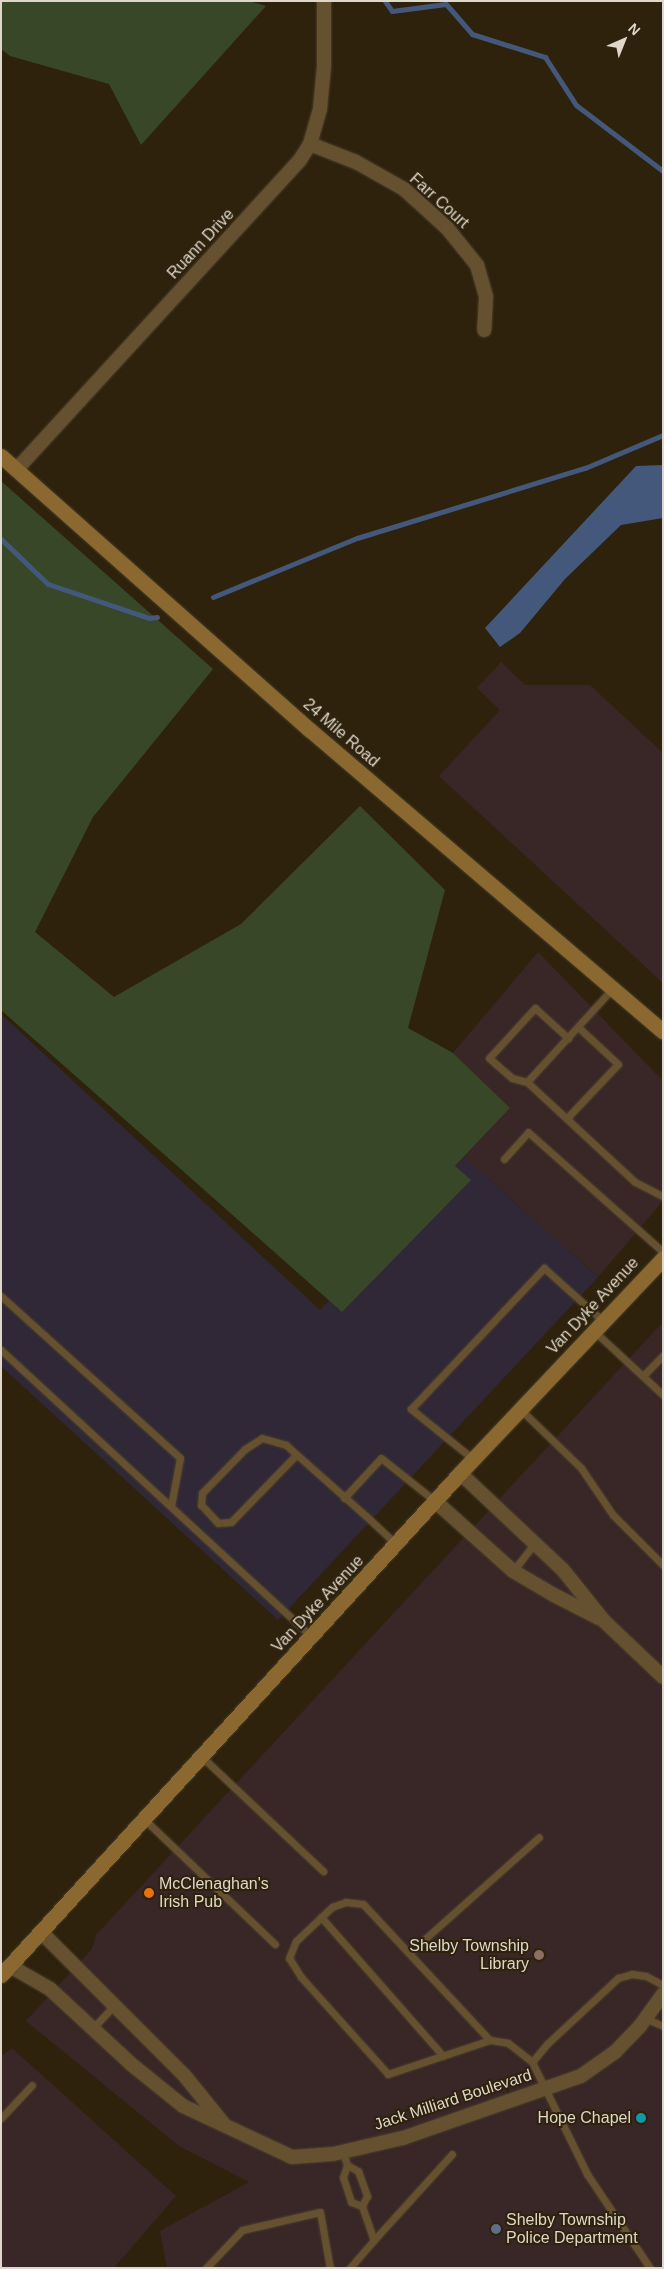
<!DOCTYPE html>
<html>
<head>
<meta charset="utf-8">
<style>
	body { margin:0 }
	#map { position:relative; width:664px; height:2269px; overflow:hidden; background:#2e220d; font-family:Helvetica,sans-serif }
	div>[style] { position:absolute }
	.commercial>* { inset:0; background:#392627 }
	.industrial>* { inset:0; background:#302837 }
	.green>* { inset:0; background:#394729 }
	.water>* { inset:0; background:#44587c }
	.stream>* { height:5px; margin:-2.5px; padding:0 2.5px; transform-origin:2.5px; border-radius:2.5px; background:#44587c }
	.roads { filter:drop-shadow(0 0 1px #4a3f2b) drop-shadow(0 0 1px #4a3f2b) }
	.lane>* { height:7px; margin:-3.5px; padding:0 3.5px; transform-origin:3.5px; border-radius:3.5px; background:#65502f }
	.street>* { height:14px; margin:-7px; padding:0 7px; transform-origin:7px; border-radius:7px; background:#65502f }
	.secondary>* { height:15px; margin:-7.5px; padding:0 7.5px; transform-origin:7.5px; border-radius:7.5px; background:#8a6830 }
	.dots>* { width:14px; height:14px; translate:-50% -50%; box-sizing:border-box; border:2px solid #2e220d; border-radius:50% }
	span { translate:-50% -50%; white-space:nowrap; text-align:center; line-height:1.15; -webkit-text-stroke:4px #2e220d; paint-order:stroke }
	.street-label { font-size:16px; color:#dfd7ca }
	.poi-label { font-size:16px; color:#dfd7ca }
	.left { translate:0 -50%; text-align:left }
	.right { translate:-100% -50%; text-align:right }
	.frame { position:absolute; inset:0; border:2px solid #dfd7ca; pointer-events:none }
	.north { position:absolute; left:599px; top:15px; width:50px; height:50px; -webkit-text-stroke:4px #2e220d; paint-order:stroke; rotate:44deg; font-size:14px; font-weight:700; line-height:20px; text-align:center; color:#dfd7ca }
	.north::after { content:''; display:block; margin:auto; width:18px; height:22px; background:#dfd7ca; clip-path:polygon(50% 0,100% 100%,50% 72%,0 100%) }
</style>
</head>
<body>
<div id="map">
	<div class="commercial">
		<i style="clip-path:polygon(501px 662px,525px 685px,590px 685px,663px 753px,663px 983px,439px 776px,500px 710px,477px 688px)"></i>
		<i style="clip-path:polygon(538px 952px,663px 1081px,663px 1201px,598px 1277px,464px 1157px,510px 1108px,453px 1053px)"></i>
		<i style="clip-path:polygon(663px 1322px,663px 2268px,167px 2268px,160px 2231px,249px 2182px,179px 2146px,26px 2021px,92px 1949px,96px 1935px)"></i>
		<i style="clip-path:polygon(12px 2048px,176px 2196px,114px 2268px,1px 2268px,1px 2056px)"></i>
	</div>
	<div class="industrial">
		<i style="clip-path:polygon(1px 1014px,320px 1310px,464px 1157px,598px 1277px,278px 1620px,1px 1366px)"></i>
	</div>
	<div class="green">
		<i style="clip-path:polygon(1px 1px,249px 1px,266px 6px,141px 145px,109px 84px,10px 56px,1px 49px)"></i>
		<i style="clip-path:polygon(1px 481px,213px 669px,93px 817px,35px 932px,114px 997px,241px 924px,360px 806px,445px 890px,408px 1028px,453px 1053px,510px 1108px,455px 1166px,471px 1180px,342px 1312px,1px 1010px)"></i>
	</div>
	<div class="water">
		<i style="clip-path:polygon(663px 465px,663px 518px,621px 525px,565px 579px,520px 633px,500px 647px,485px 628px,636px 466px)"></i>
	</div>
	<div class="stream">
		<i style="left:385px;top:1px;width:12px;rotate:55deg"></i>
		<i style="left:392px;top:11px;width:54px;rotate:-7.4deg"></i>
		<i style="left:446px;top:4px;width:40px;rotate:49deg"></i>
		<i style="left:472px;top:34px;width:77px;rotate:17.5deg"></i>
		<i style="left:545px;top:57px;width:57px;rotate:57.1deg"></i>
		<i style="left:576px;top:105px;width:109px;rotate:37.2deg"></i>
		<i style="left:1px;top:539px;width:65px;rotate:43.8deg"></i>
		<i style="left:48px;top:584px;width:107px;rotate:18.6deg"></i>
		<i style="left:149px;top:618px;width:8px;rotate:-7deg"></i>
		<i style="left:213px;top:597px;width:156px;rotate:-22.3deg"></i>
		<i style="left:357px;top:538px;width:239px;rotate:-17.1deg"></i>
		<i style="left:585px;top:468px;width:85px;rotate:-22.9deg"></i>
	</div>
	<div class="roads">
		<div class="lane">
			<i style="left:613px;top:988px;width:127px;rotate:132.5deg"></i>
			<i style="left:527px;top:1082px;width:147px;rotate:42.8deg"></i>
			<i style="left:635px;top:1182px;width:31px;rotate:27deg"></i>
			<i style="left:527px;top:1082px;width:16px;rotate:-165deg"></i>
			<i style="left:512px;top:1078px;width:30px;rotate:-139deg"></i>
			<i style="left:489px;top:1058px;width:68px;rotate:-47.4deg"></i>
			<i style="left:535px;top:1008px;width:45px;rotate:42.3deg"></i>
			<i style="left:567px;top:1118px;width:74px;rotate:-46.6deg"></i>
			<i style="left:618px;top:1064px;width:54px;rotate:-137.2deg"></i>
			<i style="left:504px;top:1159px;width:36px;rotate:-48deg"></i>
			<i style="left:528px;top:1132px;width:181px;rotate:41.6deg"></i>
			<i style="left:1px;top:1296px;width:241px;rotate:42.1deg"></i>
			<i style="left:180px;top:1458px;width:49px;rotate:100.6deg"></i>
			<i style="left:594px;top:1331px;width:94px;rotate:42.8deg"></i>
			<i style="left:1px;top:1350px;width:422px;rotate:42.7deg"></i>
			<i style="left:643px;top:1376px;width:29px;rotate:-46deg"></i>
			<i style="left:520px;top:1409px;width:85px;rotate:44deg"></i>
			<i style="left:581px;top:1468px;width:57px;rotate:55.8deg"></i>
			<i style="left:613px;top:1515px;width:71px;rotate:45deg"></i>
			<i style="left:296px;top:1455px;width:93px;rotate:134.1deg"></i>
			<i style="left:231px;top:1522px;width:13px;rotate:176deg"></i>
			<i style="left:218px;top:1523px;width:25px;rotate:-133deg"></i>
			<i style="left:201px;top:1505px;width:12px;rotate:-85deg"></i>
			<i style="left:202px;top:1493px;width:62px;rotate:-45.7deg"></i>
			<i style="left:245px;top:1449px;width:20px;rotate:-33deg"></i>
			<i style="left:262px;top:1438px;width:25px;rotate:16deg"></i>
			<i style="left:286px;top:1445px;width:107px;rotate:41.6deg"></i>
			<i style="left:366px;top:1516px;width:41px;rotate:43deg"></i>
			<i style="left:473px;top:1459px;width:80px;rotate:-141.1deg"></i>
			<i style="left:411px;top:1409px;width:194px;rotate:-46.7deg"></i>
			<i style="left:544px;top:1268px;width:79px;rotate:41.9deg"></i>
			<i style="left:344px;top:1498px;width:54px;rotate:-47.2deg"></i>
			<i style="left:381px;top:1458px;width:69px;rotate:38.5deg"></i>
			<i style="left:513px;top:1571px;width:36px;rotate:-52deg"></i>
			<i style="left:201px;top:1756px;width:168px;rotate:43.3deg"></i>
			<i style="left:144px;top:1819px;width:181px;rotate:43.7deg"></i>
			<i style="left:321px;top:1917px;width:185px;rotate:48.7deg"></i>
			<i style="left:409px;top:1953px;width:174px;rotate:-41.7deg"></i>
			<i style="left:645px;top:2018px;width:20px;rotate:24deg"></i>
			<i style="left:92px;top:2029px;width:33px;rotate:-47deg"></i>
			<i style="left:490px;top:2040px;width:108px;rotate:161.6deg"></i>
			<i style="left:388px;top:2074px;width:130px;rotate:-131.9deg"></i>
			<i style="left:301px;top:1977px;width:22px;rotate:-122deg"></i>
			<i style="left:289px;top:1958px;width:18px;rotate:-68deg"></i>
			<i style="left:296px;top:1941px;width:50px;rotate:-43.4deg"></i>
			<i style="left:332px;top:1907px;width:15px;rotate:-20deg"></i>
			<i style="left:346px;top:1902px;width:17px;rotate:7deg"></i>
			<i style="left:363px;top:1904px;width:186px;rotate:47deg"></i>
			<i style="left:490px;top:2040px;width:18px;rotate:9deg"></i>
			<i style="left:508px;top:2043px;width:31px;rotate:38deg"></i>
			<i style="left:532px;top:2062px;width:125px;rotate:63.8deg"></i>
			<i style="left:587px;top:2174px;width:113px;rotate:56.2deg"></i>
			<i style="left:532px;top:2062px;width:25px;rotate:-50deg"></i>
			<i style="left:548px;top:2043px;width:96px;rotate:-42.9deg"></i>
			<i style="left:618px;top:1978px;width:15px;rotate:-16deg"></i>
			<i style="left:632px;top:1974px;width:14px;rotate:8deg"></i>
			<i style="left:646px;top:1976px;width:19px;rotate:28deg"></i>
			<i style="left:1px;top:2118px;width:45px;rotate:-46.8deg"></i>
			<i style="left:343px;top:2152px;width:14px;rotate:73deg"></i>
			<i style="left:347px;top:2165px;width:13px;rotate:29deg"></i>
			<i style="left:358px;top:2171px;width:27px;rotate:70deg"></i>
			<i style="left:367px;top:2196px;width:11px;rotate:117deg"></i>
			<i style="left:347px;top:2165px;width:13px;rotate:108deg"></i>
			<i style="left:343px;top:2177px;width:26px;rotate:72deg"></i>
			<i style="left:351px;top:2202px;width:12px;rotate:20deg"></i>
			<i style="left:362px;top:2206px;width:36px;rotate:71deg"></i>
			<i style="left:374px;top:2240px;width:37px;rotate:131deg"></i>
			<i style="left:374px;top:2240px;width:116px;rotate:-47.8deg"></i>
			<i style="left:206px;top:2268px;width:52px;rotate:-46.5deg"></i>
			<i style="left:242px;top:2230px;width:80px;rotate:-13deg"></i>
			<i style="left:320px;top:2212px;width:57px;rotate:79.9deg"></i>
		</div>
		<div class="street">
			<i style="left:310px;top:144px;width:49px;rotate:21.4deg"></i>
			<i style="left:356px;top:162px;width:55px;rotate:29.4deg"></i>
			<i style="left:404px;top:189px;width:58px;rotate:42.2deg"></i>
			<i style="left:447px;top:228px;width:48px;rotate:51deg"></i>
			<i style="left:477px;top:265px;width:33px;rotate:74deg"></i>
			<i style="left:486px;top:297px;width:33px;rotate:93deg"></i>
			<i style="left:16px;top:470px;width:420px;rotate:-47.5deg"></i>
			<i style="left:300px;top:160px;width:19px;rotate:-58deg"></i>
			<i style="left:310px;top:144px;width:36px;rotate:-74deg"></i>
			<i style="left:320px;top:109px;width:42px;rotate:-84.6deg"></i>
			<i style="left:324px;top:67px;width:66px;rotate:-90deg"></i>
			<i style="left:460px;top:1473px;width:141px;rotate:43.3deg"></i>
			<i style="left:563px;top:1570px;width:65px;rotate:51.2deg"></i>
			<i style="left:604px;top:1621px;width:81px;rotate:43.5deg"></i>
			<i style="left:435px;top:1501px;width:105px;rotate:41.9deg"></i>
			<i style="left:513px;top:1571px;width:45px;rotate:30.5deg"></i>
			<i style="left:552px;top:1594px;width:53px;rotate:27.1deg"></i>
			<i style="left:41px;top:1932px;width:202px;rotate:45deg"></i>
			<i style="left:184px;top:2075px;width:62px;rotate:50.9deg"></i>
			<i style="left:10px;top:1966px;width:46px;rotate:29.9deg"></i>
			<i style="left:50px;top:1989px;width:110px;rotate:42.8deg"></i>
			<i style="left:131px;top:2064px;width:67px;rotate:38.9deg"></i>
			<i style="left:183px;top:2106px;width:120px;rotate:25.1deg"></i>
			<i style="left:292px;top:2157px;width:41px;rotate:-4.2deg"></i>
			<i style="left:333px;top:2154px;width:72px;rotate:-12.9deg"></i>
			<i style="left:403px;top:2138px;width:188px;rotate:-19.2deg"></i>
			<i style="left:581px;top:2076px;width:42px;rotate:-35.2deg"></i>
			<i style="left:615px;top:2052px;width:36px;rotate:-46deg"></i>
			<i style="left:640px;top:2026px;width:39px;rotate:-54deg"></i>
		</div>
		<div class="secondary">
			<i style="left:1px;top:456px;width:413px;rotate:41.6deg"></i>
			<i style="left:310px;top:730px;width:464px;rotate:40.5deg"></i>
			<i style="left:1px;top:1975px;width:680px;rotate:-47.56deg"></i>
			<i style="left:460px;top:1473px;width:296px;rotate:-46.6deg"></i>
		</div>
	</div>
	<div class="dots">
		<i style="left:149px;top:1893px;background:#e8710a"></i>
		<i style="left:539px;top:1955px;background:#8d6e63"></i>
		<i style="left:641px;top:2118px;background:#0f9aa8"></i>
		<i style="left:496px;top:2229px;background:#5c6f8a"></i>
	</div>
	<div class="street-label">
		<span style="left:439px;top:201px;rotate:42deg">Farr Court</span>
		<span style="left:201px;top:244px;rotate:-47deg">Ruann Drive</span>
		<span style="left:341px;top:733px;rotate:41deg">24 Mile Road</span>
		<span style="left:593px;top:1306px;rotate:-47deg">Van Dyke Avenue</span>
		<span style="left:318px;top:1604px;rotate:-47deg">Van Dyke Avenue</span>
		<span style="left:453px;top:2100px;rotate:-18deg">Jack Milliard Boulevard</span>
	</div>
	<div class="poi-label">
		<span class="left" style="left:159px;top:1893px">McClenaghan's<br>Irish Pub</span>
		<span class="right" style="left:529px;top:1955px">Shelby Township<br>Library</span>
		<span class="right" style="left:631px;top:2118px">Hope Chapel</span>
		<span class="left" style="left:506px;top:2229px">Shelby Township<br>Police Department</span>
	</div>
	<div class="frame"></div>
	<div class="north">N</div>
</div>
</body>
</html>
